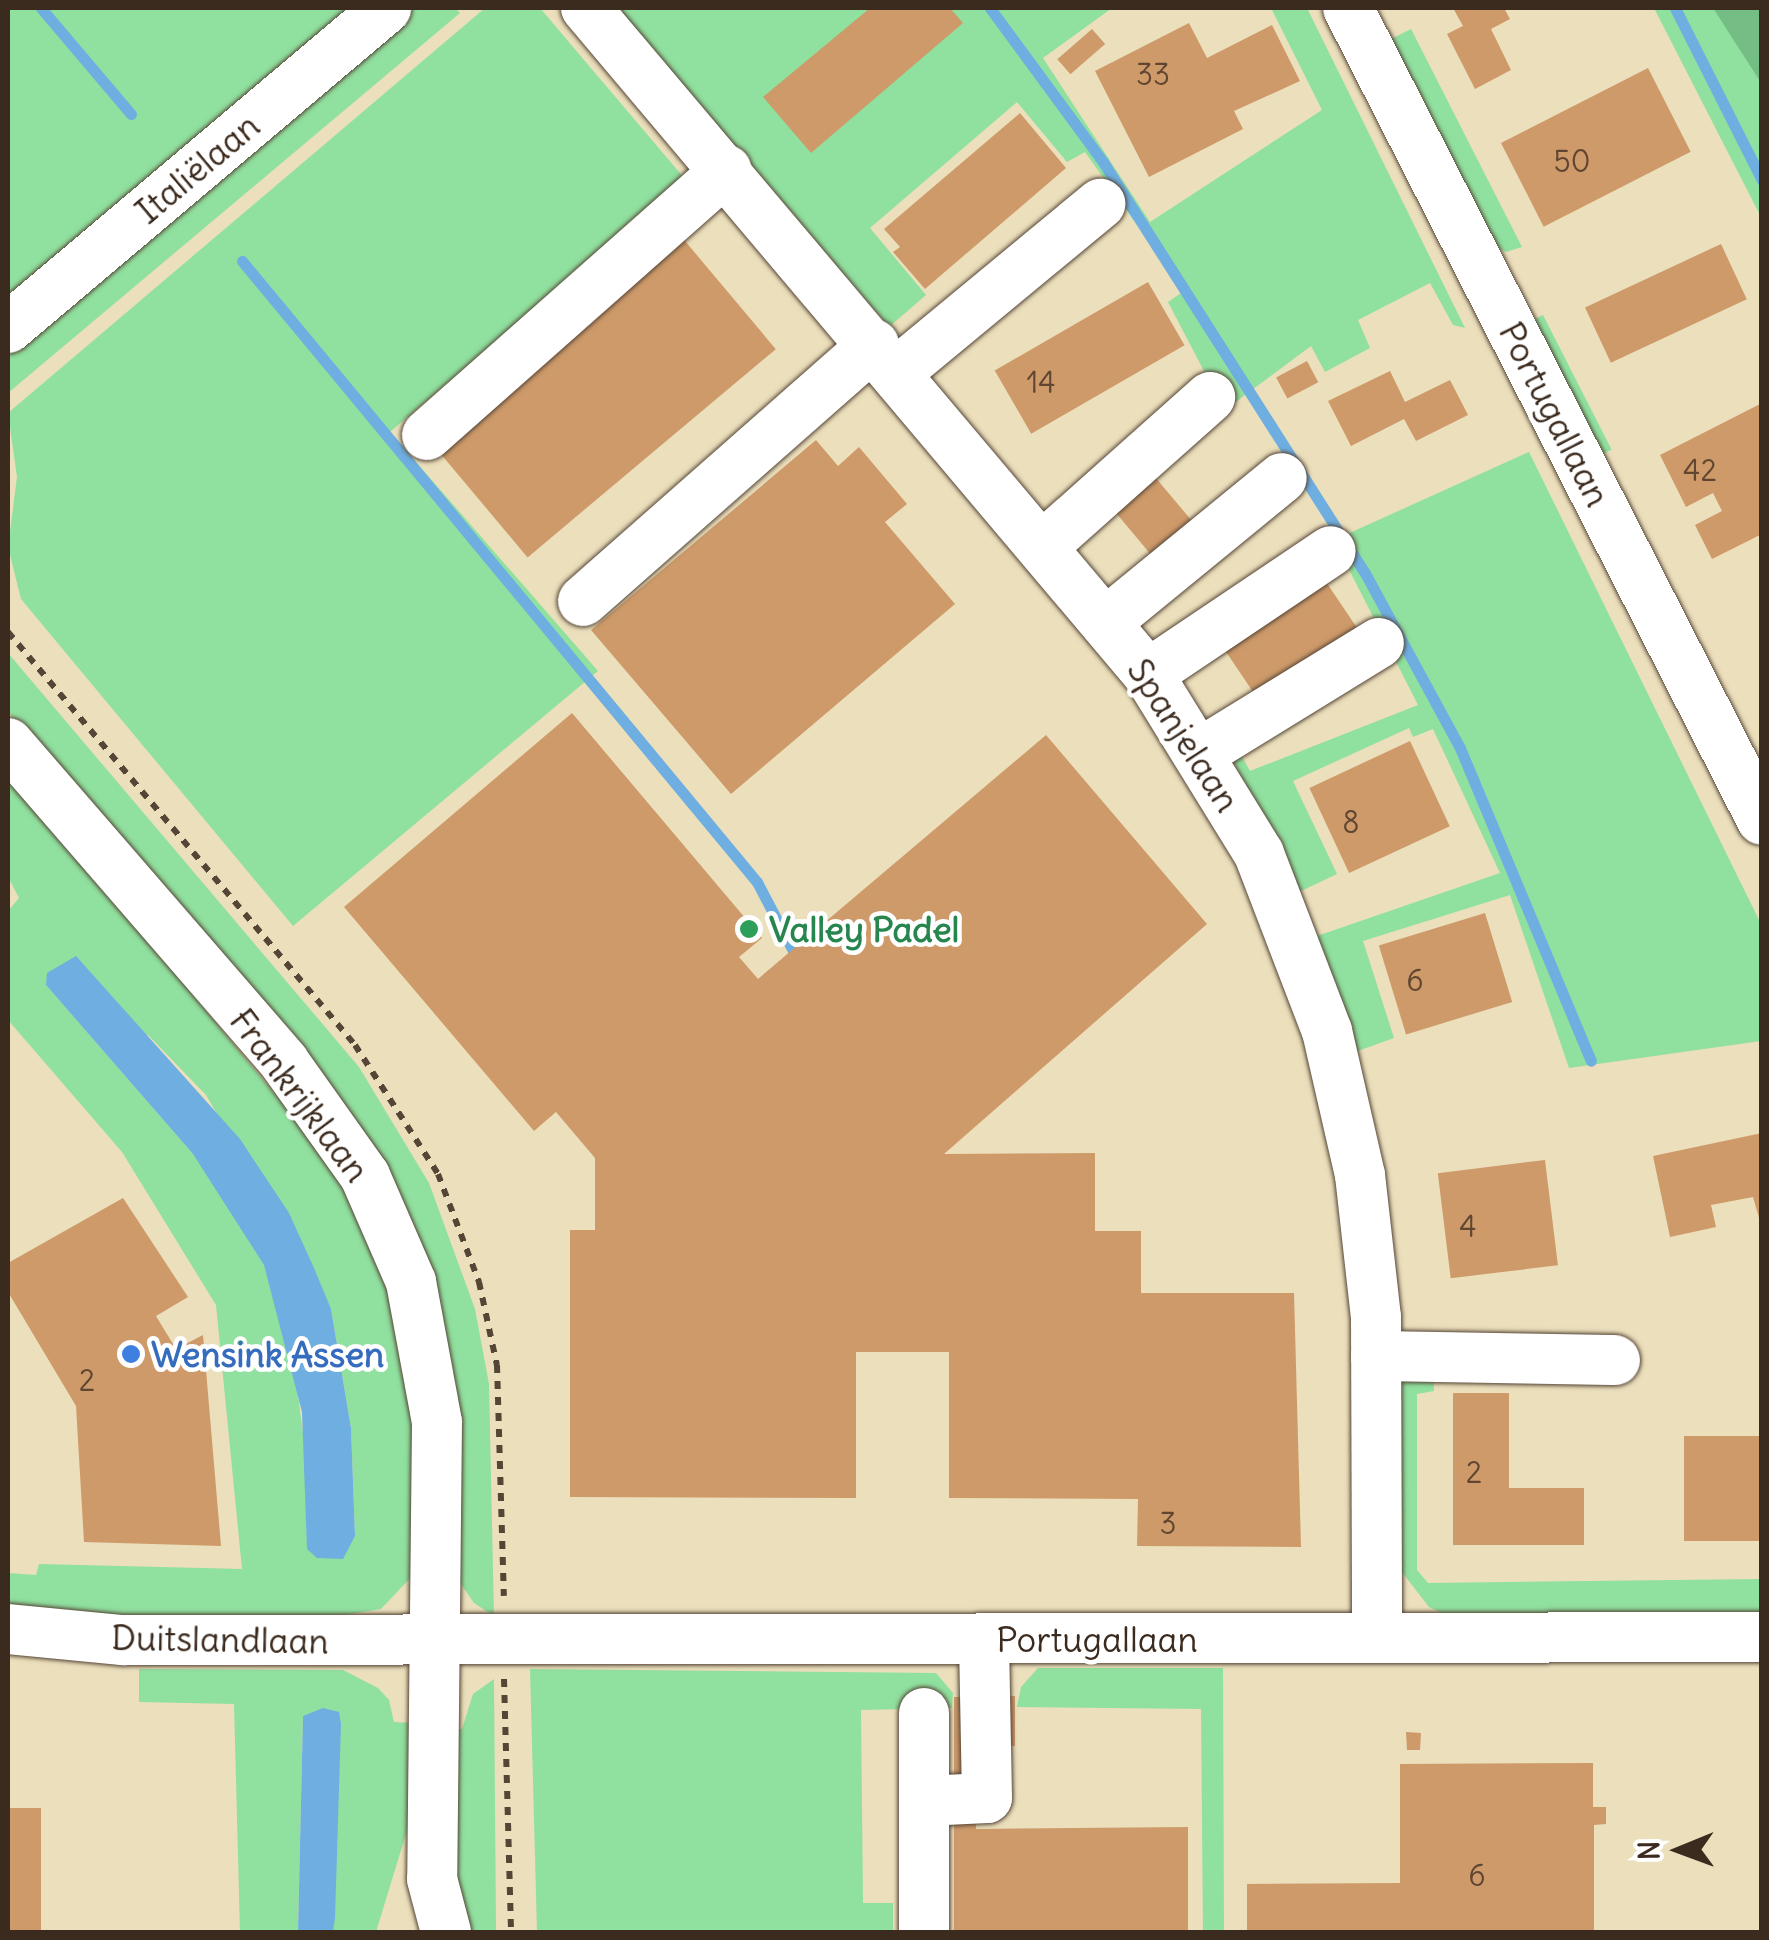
<!DOCTYPE html>
<html>
<head>
<meta charset="utf-8">
<style>
	body { margin:0 }
	#map { position:relative; width:1769px; height:1940px; overflow:hidden; background:#ebdfbc; font-family:Delius,sans-serif }
	div>[style] { position:absolute }
	.green>* { inset:0; background:#90e09f; transform-origin:0 0 }
	.forest>* { inset:0; background:#74be86 }
	.water>* { inset:0; background:#6eaee1 }
	.stream>* { height:11px; margin:-5.5px; padding:0 5.5px; transform-origin:5.5px; border-radius:5.5px; background:#6eaee1 }
	.building>* { inset:0; background:#ce9a6a; transform-origin:0 0 }
	.path>* { height:6px; margin-top:-3px; transform-origin:0; background:repeating-linear-gradient(90deg,#554536 0 8px,transparent 0 16px) }
	.roads { filter:drop-shadow(0 0 2px #554536) drop-shadow(0 0 2px #554536) }
	.minor>* { height:50px; margin:-25px; padding:0 25px; transform-origin:25px; border-radius:25px; background:#fff }
	.dots>* { width:28px; height:28px; translate:-50% -50%; box-sizing:border-box; border:5px solid #fff; border-radius:50% }
	span { translate:-50% -50%; white-space:nowrap; text-align:center; line-height:1.15; -webkit-text-stroke:9px #fff; paint-order:stroke }
	.number-label { font-size:30px; color:#604631 }
	.number-label span { -webkit-text-stroke-width:0 }
	.street-label { font-size:35px; color:#3b2a1e }
	.leisure-label { font-size:35px; color:#27864d; font-weight:700 }
	.left { translate:0 -50%; text-align:left }
	.shop-label { font-size:35px; color:#366cbe; font-weight:700 }
	.frame { position:absolute; inset:0; border:10px solid #3b2a1e; pointer-events:none }
	.north { position:absolute; left:1629px; top:1800px; width:100px; height:100px; -webkit-text-stroke:8px #fff; paint-order:stroke; rotate:269deg; font-size:28px; font-weight:700; line-height:40px; text-align:center; color:#3b2a1e }
	.north::after { content:''; display:block; margin:auto; width:35px; height:45px; background:#3b2a1e; clip-path:polygon(50% 0,100% 100%,50% 72%,0 100%) }
</style>
</head>
<body>
<div id="map">
	<div class="green">
		<i style="clip-path:polygon(8px 8px,360px 8px,8px 306px)"></i>
		<i style="clip-path:polygon(415px 8px,455px 8px,460px 13px,8px 393px,8px 352px)"></i>
		<i style="clip-path:polygon(485px 8px,540px 8px,685px 179px,390px 432px,598px 671px,293px 926px,21px 599px,8px 547px,17px 477px,8px 413px)"></i>
		<i style="clip-path:polygon(618px 8px,1112px 8px,1043px 58px,1150px 222px,1322px 110px,1271px 8px,1307px 8px,1465px 328px,1453px 325px,1430px 283px,1358px 320px,1370px 348px,1325px 372px,1311px 346px,1233px 404px,1205px 373px,1168px 302px,1184px 291px,1085px 152px,1067px 162px,1017px 102px,870px 228px,926px 295px,889px 327px)"></i>
		<i style="clip-path:polygon(1654px 8px,1714px 8px,1761px 83px,1761px 217px)"></i>
		<i style="clip-path:polygon(1411px 29px,1522px 247px,1506px 252px,1492px 245px,1391px 39px)"></i>
		<i style="left:1543px;top:315px;width:151px;height:15px;rotate:63deg"></i>
		<i style="clip-path:polygon(1529px 452px,1761px 924px,1761px 1041px,1569px 1068px,1510px 895px,1363px 941px,1394px 1038px,1355px 1052px,1317px 936px,1500px 873px,1433px 729px,1413px 737px,1409px 728px,1293px 781px,1337px 874px,1299px 892px,1228px 750px,1236px 746px,1250px 771px,1418px 705px,1334px 540px)"></i>
		<i style="clip-path:polygon(8px 653px,359px 1067px,429px 1183px,475px 1309px,489px 1384px,494px 1616px,474px 1603px,456px 1577px,422px 1265px,8px 711px)"></i>
		<i style="clip-path:polygon(evenodd,8px 772px,333px 1164px,390px 1293px,415px 1434px,415px 1573px,381px 1609px,333px 1617px,111px 1617px,8px 1607px,8px 1573px,36px 1575px,39px 1564px,242px 1569px,216px 1305px,122px 1152px,8px 1020px,8px 911px,19px 898px,8px 877px,8px 772px,46px 985px,149px 1036px,206px 1095px,331px 1309px,351px 1428px,355px 1536px,307px 1549px,306px 1455px,294px 1365px,264px 1265px,238px 1218px,193px 1154px,46px 985px)"></i>
		<i style="clip-path:polygon(1433px 1370px,1434px 1391px,1417px 1394px,1417px 1570px,1428px 1583px,1761px 1579px,1761px 1620px,1442px 1613px,1429px 1607px,1398px 1567px,1399px 1375px)"></i>
		<i style="clip-path:polygon(1038px 1668px,1223px 1668px,1224px 1932px,1203px 1932px,1201px 1709px,1017px 1707px,1021px 1687px)"></i>
		<i style="clip-path:polygon(139px 1669px,343px 1670px,378px 1688px,389px 1700px,394px 1722px,411px 1723px,409px 1824px,376px 1932px,333px 1932px,339px 1712px,303px 1716px,298px 1932px,240px 1932px,234px 1704px,139px 1702px)"></i>
		<i style="clip-path:polygon(530px 1669px,936px 1673px,953px 1693px,952px 1708px,861px 1710px,863px 1903px,893px 1903px,893px 1930px,537px 1932px)"></i>
		<i style="clip-path:polygon(494px 1679px,496px 1932px,455px 1932px,452px 1729px,462px 1729px,473px 1694px)"></i>
	</div>
	<div class="forest">
		<i style="clip-path:polygon(1714px 8px,1761px 8px,1761px 83px,1715px 11px)"></i>
	</div>
	<div class="water">
		<i style="clip-path:polygon(76px 956px,240px 1139px,289px 1213px,314px 1268px,331px 1309px,351px 1428px,355px 1536px,343px 1559px,317px 1558px,307px 1549px,302px 1412px,264px 1265px,193px 1154px,46px 985px,47px 973px)"></i>
		<i style="clip-path:polygon(323px 1708px,339px 1712px,341px 1724px,335px 1918px,333px 1932px,298px 1932px,303px 1716px)"></i>
	</div>
	<div class="stream">
		<i style="left:41px;top:8px;width:139px;rotate:49.7deg"></i>
		<i style="left:990px;top:8px;width:191px;rotate:53.7deg"></i>
		<i style="left:1103px;top:162px;width:487px;rotate:57.5deg"></i>
		<i style="left:1365px;top:573px;width:199px;rotate:61.5deg"></i>
		<i style="left:1460px;top:748px;width:339px;rotate:67.3deg"></i>
		<i style="left:1675px;top:8px;width:193px;rotate:63.2deg"></i>
		<i style="left:242px;top:261px;width:807px;rotate:50.33deg"></i>
		<i style="left:757px;top:882px;width:90px;rotate:62.3deg"></i>
	</div>
	<div class="building">
		<i style="clip-path:polygon(870px 8px,950px 8px,963px 23px,811px 153px,763px 97px)"></i>
		<i style="clip-path:polygon(1453px 8px,1504px 8px,1510px 19px,1491px 29px,1511px 70px,1475px 89px,1447px 34px,1463px 26px)"></i>
		<i style="clip-path:polygon(1189px 23px,1207px 58px,1272px 25px,1300px 81px,1234px 111px,1243px 129px,1149px 177px,1095px 71px)"></i>
		<i style="left:1092px;top:29px;width:20px;height:46px;rotate:49deg"></i>
		<i style="left:1648px;top:68px;width:94px;height:165px;rotate:63deg"></i>
		<i style="clip-path:polygon(1020px 113px,1066px 168px,925px 289px,893px 252px,900px 247px,884px 229px)"></i>
		<i style="left:680px;top:235px;width:149px;height:324px;rotate:50deg"></i>
		<i style="left:1721px;top:244px;width:61px;height:150px;rotate:65deg"></i>
		<i style="left:1148px;top:282px;width:73px;height:177px;rotate:60deg"></i>
		<i style="left:1307px;top:361px;width:24px;height:35px;rotate:62deg"></i>
		<i style="clip-path:polygon(1390px 371px,1405px 402px,1450px 380px,1468px 415px,1416px 441px,1404px 419px,1351px 446px,1328px 401px)"></i>
		<i style="clip-path:polygon(1762px 403px,1762px 534px,1712px 559px,1695px 525px,1722px 511px,1713px 493px,1686px 507px,1660px 455px)"></i>
		<i style="clip-path:polygon(816px 440px,838px 466px,859px 447px,907px 504px,885px 522px,955px 604px,731px 794px,591px 630px)"></i>
		<i style="left:1150px;top:471px;width:70px;height:53px;rotate:50deg"></i>
		<i style="left:1320px;top:573px;width:70px;height:122px;rotate:56deg"></i>
		<i style="clip-path:polygon(572px 713px,762px 938px,739px 957px,758px 979px,1046px 735px,1207px 924px,944px 1154px,1095px 1153px,1095px 1231px,1141px 1231px,1141px 1293px,1294px 1293px,1301px 1547px,1137px 1546px,1138px 1499px,949px 1498px,949px 1352px,856px 1352px,856px 1498px,570px 1497px,570px 1230px,595px 1230px,595px 1158px,556px 1112px,534px 1131px,344px 907px)"></i>
		<i style="left:1410px;top:741px;width:94px;height:111px;rotate:65deg"></i>
		<i style="left:1485px;top:913px;width:93px;height:111px;rotate:73deg"></i>
		<i style="clip-path:polygon(1762px 1133px,1762px 1228px,1753px 1197px,1711px 1205px,1716px 1227px,1670px 1237px,1653px 1156px)"></i>
		<i style="left:1545px;top:1160px;width:106px;height:108px;rotate:83deg"></i>
		<i style="clip-path:polygon(123px 1198px,188px 1297px,156px 1316px,176px 1349px,203px 1335px,221px 1546px,84px 1542px,76px 1406px,8px 1292px,8px 1263px)"></i>
		<i style="clip-path:polygon(1453px 1393px,1509px 1393px,1509px 1488px,1584px 1488px,1584px 1545px,1453px 1545px)"></i>
		<i style="left:1684px;top:1436px;width:78px;height:105px"></i>
		<i style="clip-path:polygon(1015px 1696px,1015px 1746px,975px 1746px,976px 1829px,1188px 1827px,1188px 1932px,954px 1932px,954px 1697px)"></i>
		<i style="clip-path:polygon(1406px 1732px,1421px 1733px,1420px 1750px,1407px 1750px)"></i>
		<i style="clip-path:polygon(1593px 1763px,1593px 1807px,1606px 1807px,1606px 1824px,1594px 1825px,1594px 1932px,1247px 1932px,1247px 1884px,1400px 1883px,1400px 1764px)"></i>
		<i style="left:8px;top:1808px;width:33px;height:124px"></i>
	</div>
	<div class="path">
		<i style="left:8px;top:632px;width:539px;rotate:49.96deg"></i>
		<i style="left:355px;top:1045px;width:153px;rotate:57.2deg"></i>
		<i style="left:438px;top:1174px;width:116px;rotate:69.2deg"></i>
		<i style="left:479px;top:1282px;width:85px;rotate:77.8deg"></i>
		<i style="left:497px;top:1365px;width:231px;rotate:88.3deg"></i>
		<i style="left:504px;top:1679px;width:253px;rotate:88.4deg"></i>
	</div>
	<div class="roads">
		<div class="minor">
			<i style="left:586px;top:8px;width:871px;rotate:49.84deg"></i>
			<i style="left:1148px;top:674px;width:211px;rotate:58.3deg"></i>
			<i style="left:1259px;top:854px;width:190px;rotate:69deg"></i>
			<i style="left:1327px;top:1031px;width:148px;rotate:77.1deg"></i>
			<i style="left:1360px;top:1175px;width:143px;rotate:83.6deg"></i>
			<i style="left:1376px;top:1317px;width:320px;rotate:89.8deg"></i>
			<i style="left:1348px;top:8px;width:911px;rotate:62.99deg"></i>
			<i style="left:8px;top:328px;width:495px;rotate:-40.2deg"></i>
			<i style="left:897px;top:372px;width:264px;rotate:-39.6deg"></i>
			<i style="left:427px;top:435px;width:400px;rotate:-41.5deg"></i>
			<i style="left:1043px;top:546px;width:224px;rotate:-41.7deg"></i>
			<i style="left:583px;top:601px;width:388px;rotate:-41.4deg"></i>
			<i style="left:1106px;top:622px;width:227px;rotate:-39.3deg"></i>
			<i style="left:1148px;top:674px;width:220px;rotate:-33.9deg"></i>
			<i style="left:8px;top:743px;width:422px;rotate:49.1deg"></i>
			<i style="left:284px;top:1062px;width:140px;rotate:54.6deg"></i>
			<i style="left:365px;top:1176px;width:116px;rotate:66.5deg"></i>
			<i style="left:411px;top:1282px;width:142px;rotate:79.5deg"></i>
			<i style="left:437px;top:1422px;width:457px;rotate:90.6deg"></i>
			<i style="left:432px;top:1879px;width:55px;rotate:75.2deg"></i>
			<i style="left:1200px;top:753px;width:210px;rotate:-31.6deg"></i>
			<i style="left:1376px;top:1356px;width:239px;rotate:1deg"></i>
			<i style="left:8px;top:1629px;width:116px;rotate:5.5deg"></i>
			<i style="left:123px;top:1640px;width:1639px;rotate:-0.1deg"></i>
			<i style="left:924px;top:1713px;width:219px;rotate:90deg"></i>
			<i style="left:924px;top:1801px;width:63px;rotate:-2.7deg"></i>
			<i style="left:987px;top:1798px;width:159px;rotate:-91.1deg"></i>
		</div>
	</div>
	<div class="dots">
		<i style="left:749px;top:929px;background:#2e9e5b"></i>
		<i style="left:131px;top:1354px;background:#3f7fe0"></i>
	</div>
	<div class="number-label">
		<span style="left:1153px;top:74px">33</span>
		<span style="left:1572px;top:161px">50</span>
		<span style="left:1041px;top:382px">14</span>
		<span style="left:1700px;top:470px">42</span>
		<span style="left:1351px;top:822px">8</span>
		<span style="left:1415px;top:980px">6</span>
		<span style="left:1468px;top:1226px">4</span>
		<span style="left:87px;top:1380px">2</span>
		<span style="left:1474px;top:1472px">2</span>
		<span style="left:1168px;top:1523px">3</span>
		<span style="left:1477px;top:1875px">6</span>
	</div>
	<div class="street-label">
		<span style="left:197px;top:168px;rotate:-40deg">Italiëlaan</span>
		<span style="left:1555px;top:414px;rotate:63deg">Portugallaan</span>
		<span style="left:1184px;top:735px;rotate:57deg">Spanjelaan</span>
		<span style="left:300px;top:1095px;rotate:53deg">Frankrijklaan</span>
		<span style="left:220px;top:1639px;rotate:1deg">Duitslandlaan</span>
		<span style="left:1097px;top:1639px">Portugallaan</span>
	</div>
	<div class="leisure-label">
		<span class="left" style="left:769px;top:929px">Valley Padel</span>
	</div>
	<div class="shop-label">
		<span class="left" style="left:151px;top:1354px">Wensink Assen</span>
	</div>
	<div class="frame"></div>
	<div class="north">N</div>
</div>
</body>
</html>
